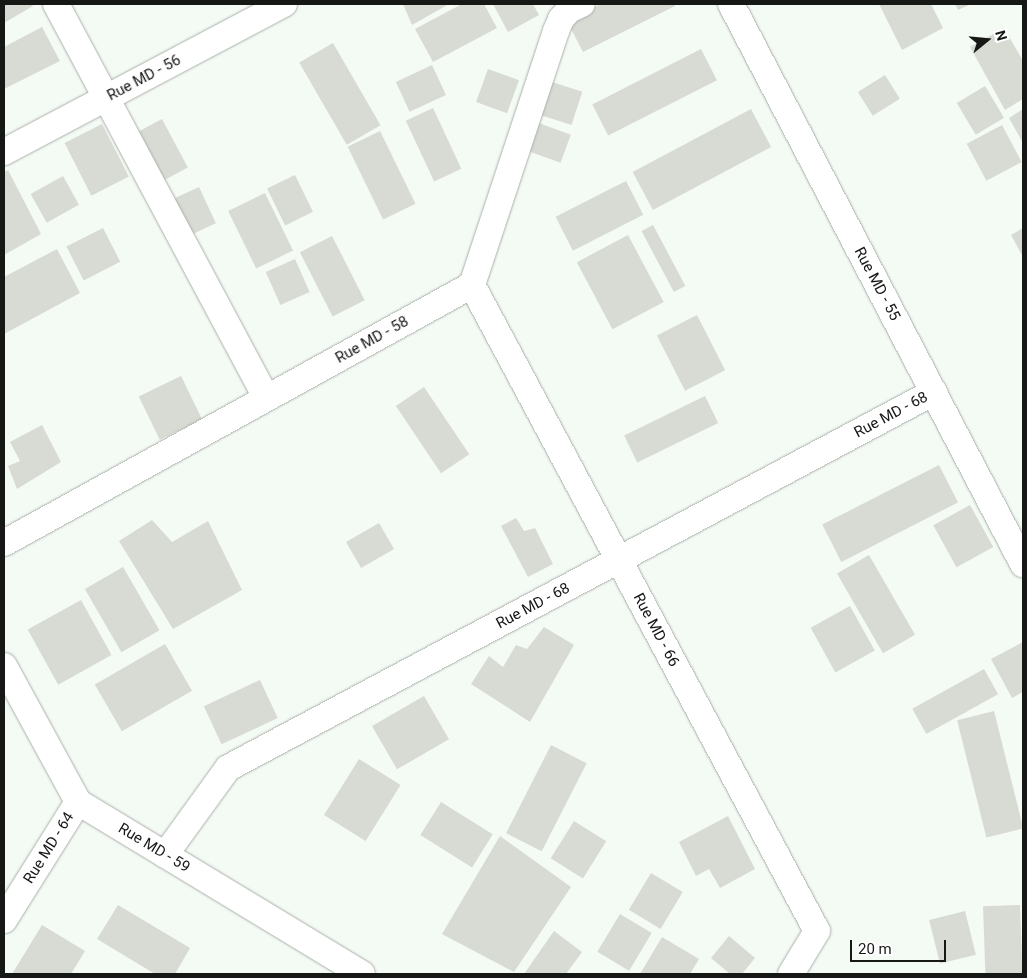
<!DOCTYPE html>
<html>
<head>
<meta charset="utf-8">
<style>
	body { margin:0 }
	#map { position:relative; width:1027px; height:978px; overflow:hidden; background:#f4faf4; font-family:Roboto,sans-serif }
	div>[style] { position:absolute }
	.building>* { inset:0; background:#d8dbd3; transform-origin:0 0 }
	.roads { filter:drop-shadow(0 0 1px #aab0aa) drop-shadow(0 0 1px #aab0aa) }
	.minor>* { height:26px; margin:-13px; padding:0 13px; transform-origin:13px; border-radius:13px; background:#fff }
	span { translate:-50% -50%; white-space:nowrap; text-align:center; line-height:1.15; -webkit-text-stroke:5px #fff; paint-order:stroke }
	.street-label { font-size:15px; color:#161816 }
	.frame { position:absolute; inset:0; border:5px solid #161816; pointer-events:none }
	.north { position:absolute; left:962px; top:15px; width:50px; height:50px; -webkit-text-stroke:4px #fff; paint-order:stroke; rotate:73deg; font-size:14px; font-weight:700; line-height:20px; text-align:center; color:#161816 }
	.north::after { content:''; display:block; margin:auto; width:18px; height:22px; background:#161816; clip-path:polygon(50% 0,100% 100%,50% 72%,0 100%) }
	.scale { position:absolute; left:850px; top:940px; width:96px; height:22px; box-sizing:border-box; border:2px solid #161816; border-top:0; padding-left:6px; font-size:15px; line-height:18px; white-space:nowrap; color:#161816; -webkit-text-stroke:4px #fff; paint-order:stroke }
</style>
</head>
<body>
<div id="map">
	<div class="building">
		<i style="clip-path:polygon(4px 4px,31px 4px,33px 6px,4px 23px)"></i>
		<i style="clip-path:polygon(403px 4px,449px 4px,412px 25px)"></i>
		<i style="clip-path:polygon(462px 4px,484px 4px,497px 28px,433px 62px,415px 29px)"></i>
		<i style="clip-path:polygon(493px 4px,533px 4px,539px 15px,508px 32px)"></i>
		<i style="clip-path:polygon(601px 4px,674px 4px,675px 6px,583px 52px,567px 21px)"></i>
		<i style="clip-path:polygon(879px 4px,931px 4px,943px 28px,902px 50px)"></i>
		<i style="clip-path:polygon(955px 4px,971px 4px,958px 10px)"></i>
		<i style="clip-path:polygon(42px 27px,60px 61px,4px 89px,4px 47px)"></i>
		<i style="clip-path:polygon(1004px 28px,1023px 61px,1023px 99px,1005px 110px,970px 47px)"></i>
		<i style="left:333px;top:43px;width:95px;height:39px;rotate:60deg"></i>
		<i style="left:701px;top:49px;width:35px;height:122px;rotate:63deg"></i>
		<i style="left:432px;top:65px;width:33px;height:40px;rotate:65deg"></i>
		<i style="left:488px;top:69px;width:33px;height:35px;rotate:20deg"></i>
		<i style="left:885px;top:75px;width:28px;height:32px;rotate:58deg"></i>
		<i style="left:549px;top:81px;width:35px;height:35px;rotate:18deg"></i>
		<i style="left:985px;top:86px;width:37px;height:33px;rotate:59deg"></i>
		<i style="left:433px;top:108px;width:67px;height:30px;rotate:65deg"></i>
		<i style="left:751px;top:109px;width:43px;height:134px;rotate:62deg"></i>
		<i style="clip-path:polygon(1023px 109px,1023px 143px,1009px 118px)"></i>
		<i style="left:162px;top:119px;width:55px;height:36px;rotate:62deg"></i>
		<i style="left:536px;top:122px;width:37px;height:30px;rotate:20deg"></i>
		<i style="left:102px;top:124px;width:59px;height:42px;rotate:63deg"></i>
		<i style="left:1002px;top:125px;width:42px;height:40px;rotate:62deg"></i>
		<i style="left:380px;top:131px;width:81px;height:36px;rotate:64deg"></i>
		<i style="clip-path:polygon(8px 170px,41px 234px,4px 255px,4px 172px)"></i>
		<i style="left:295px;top:175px;width:41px;height:31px;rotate:64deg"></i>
		<i style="left:63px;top:176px;width:33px;height:37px;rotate:61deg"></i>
		<i style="left:626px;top:181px;width:38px;height:79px;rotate:63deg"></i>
		<i style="left:199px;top:187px;width:40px;height:34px;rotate:65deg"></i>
		<i style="left:265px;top:193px;width:64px;height:41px;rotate:64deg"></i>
		<i style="left:653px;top:225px;width:69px;height:13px;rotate:62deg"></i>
		<i style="left:103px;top:228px;width:38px;height:41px;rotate:63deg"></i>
		<i style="clip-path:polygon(1023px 228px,1023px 257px,1011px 235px)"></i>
		<i style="left:628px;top:235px;width:76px;height:58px;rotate:62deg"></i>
		<i style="left:332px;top:236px;width:72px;height:36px;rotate:63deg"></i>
		<i style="clip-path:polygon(57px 249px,80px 293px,4px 334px,4px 277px)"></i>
		<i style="left:295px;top:259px;width:36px;height:32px;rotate:66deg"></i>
		<i style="left:697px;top:315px;width:62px;height:45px;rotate:63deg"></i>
		<i style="left:181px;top:376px;width:48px;height:47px;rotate:64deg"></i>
		<i style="left:424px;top:387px;width:81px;height:34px;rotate:56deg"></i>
		<i style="left:705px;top:396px;width:30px;height:90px;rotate:64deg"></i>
		<i style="clip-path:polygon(42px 425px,61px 462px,17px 489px,8px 466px,20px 461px,10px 442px)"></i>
		<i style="left:939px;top:465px;width:42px;height:131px;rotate:63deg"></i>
		<i style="left:970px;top:505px;width:48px;height:42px;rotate:61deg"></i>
		<i style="clip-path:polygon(516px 518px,524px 531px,535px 528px,553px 564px,528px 577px,501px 526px)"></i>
		<i style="clip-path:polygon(152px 520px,172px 542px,208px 521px,242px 590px,173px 629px,119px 541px)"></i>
		<i style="left:379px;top:523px;width:30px;height:38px;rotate:60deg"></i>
		<i style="left:869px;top:555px;width:92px;height:37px;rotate:60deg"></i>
		<i style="left:123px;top:567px;width:73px;height:44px;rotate:60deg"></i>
		<i style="left:81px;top:600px;width:63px;height:61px;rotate:61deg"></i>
		<i style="left:850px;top:606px;width:51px;height:45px;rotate:61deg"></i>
		<i style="clip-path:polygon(544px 627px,574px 645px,530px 722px,471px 684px,489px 656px,503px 667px,516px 645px,527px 649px)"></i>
		<i style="clip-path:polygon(1023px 642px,1023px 692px,1012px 698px,991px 659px)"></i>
		<i style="left:165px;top:644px;width:54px;height:81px;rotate:60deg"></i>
		<i style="left:984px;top:669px;width:29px;height:82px;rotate:61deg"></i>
		<i style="left:260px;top:680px;width:42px;height:62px;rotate:65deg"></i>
		<i style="left:424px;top:696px;width:50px;height:60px;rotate:60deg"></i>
		<i style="left:994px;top:711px;width:121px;height:38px;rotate:76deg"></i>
		<i style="left:551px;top:745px;width:40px;height:99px;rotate:27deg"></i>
		<i style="left:359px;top:759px;width:49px;height:66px;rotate:32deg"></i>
		<i style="left:441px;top:802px;width:61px;height:39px;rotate:32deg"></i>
		<i style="clip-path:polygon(728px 816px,755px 869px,720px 888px,709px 869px,696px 876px,679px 842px)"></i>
		<i style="left:574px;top:821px;width:38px;height:44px;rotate:32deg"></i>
		<i style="clip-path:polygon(500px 836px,571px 887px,514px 972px,442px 934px)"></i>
		<i style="left:651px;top:873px;width:37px;height:43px;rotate:31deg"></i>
		<i style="clip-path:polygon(118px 905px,190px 948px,175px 974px,155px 974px,97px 939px)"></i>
		<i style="left:1020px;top:905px;width:69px;height:37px;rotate:88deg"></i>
		<i style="left:965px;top:911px;width:45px;height:37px;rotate:76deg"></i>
		<i style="left:620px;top:914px;width:37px;height:44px;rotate:31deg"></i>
		<i style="clip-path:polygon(42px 925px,85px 951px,71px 974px,12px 974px)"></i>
		<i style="clip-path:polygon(554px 931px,582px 952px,566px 974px,524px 974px)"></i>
		<i style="clip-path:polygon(729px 936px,755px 958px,742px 974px,730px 974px,711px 958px)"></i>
		<i style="clip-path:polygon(662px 937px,699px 959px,690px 974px,640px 974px)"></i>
	</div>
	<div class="roads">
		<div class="minor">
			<i style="left:56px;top:4px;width:446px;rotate:61.9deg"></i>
			<i style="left:731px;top:4px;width:632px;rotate:62.46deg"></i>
			<i style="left:4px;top:152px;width:317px;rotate:-27.9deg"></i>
			<i style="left:472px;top:285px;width:732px;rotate:61.9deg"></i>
			<i style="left:817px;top:931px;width:50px;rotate:121.2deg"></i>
			<i style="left:4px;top:543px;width:534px;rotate:-28.87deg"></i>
			<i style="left:472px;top:285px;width:268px;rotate:-71.7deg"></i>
			<i style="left:556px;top:31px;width:13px;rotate:-67deg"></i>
			<i style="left:561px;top:19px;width:12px;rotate:-48deg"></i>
			<i style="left:569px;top:10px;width:14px;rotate:-25deg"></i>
			<i style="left:4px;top:666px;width:155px;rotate:61.4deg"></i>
			<i style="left:78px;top:802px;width:332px;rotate:31.2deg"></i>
			<i style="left:165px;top:855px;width:107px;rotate:-54.1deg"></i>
			<i style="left:228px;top:768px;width:800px;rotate:-28.04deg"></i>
			<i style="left:4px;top:920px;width:139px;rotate:-57.9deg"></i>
		</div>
	</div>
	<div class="street-label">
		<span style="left:144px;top:78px;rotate:-28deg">Rue MD - 56</span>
		<span style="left:877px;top:284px;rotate:62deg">Rue MD - 55</span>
		<span style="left:372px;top:340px;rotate:-29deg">Rue MD - 58</span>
		<span style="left:891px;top:415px;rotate:-28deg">Rue MD - 68</span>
		<span style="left:533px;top:606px;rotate:-28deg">Rue MD - 68</span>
		<span style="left:656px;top:630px;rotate:62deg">Rue MD - 66</span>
		<span style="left:49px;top:848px;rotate:-58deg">Rue MD - 64</span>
		<span style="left:154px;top:848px;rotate:31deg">Rue MD - 59</span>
	</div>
	<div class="frame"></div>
	<div class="north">N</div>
	<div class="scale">20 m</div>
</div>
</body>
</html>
